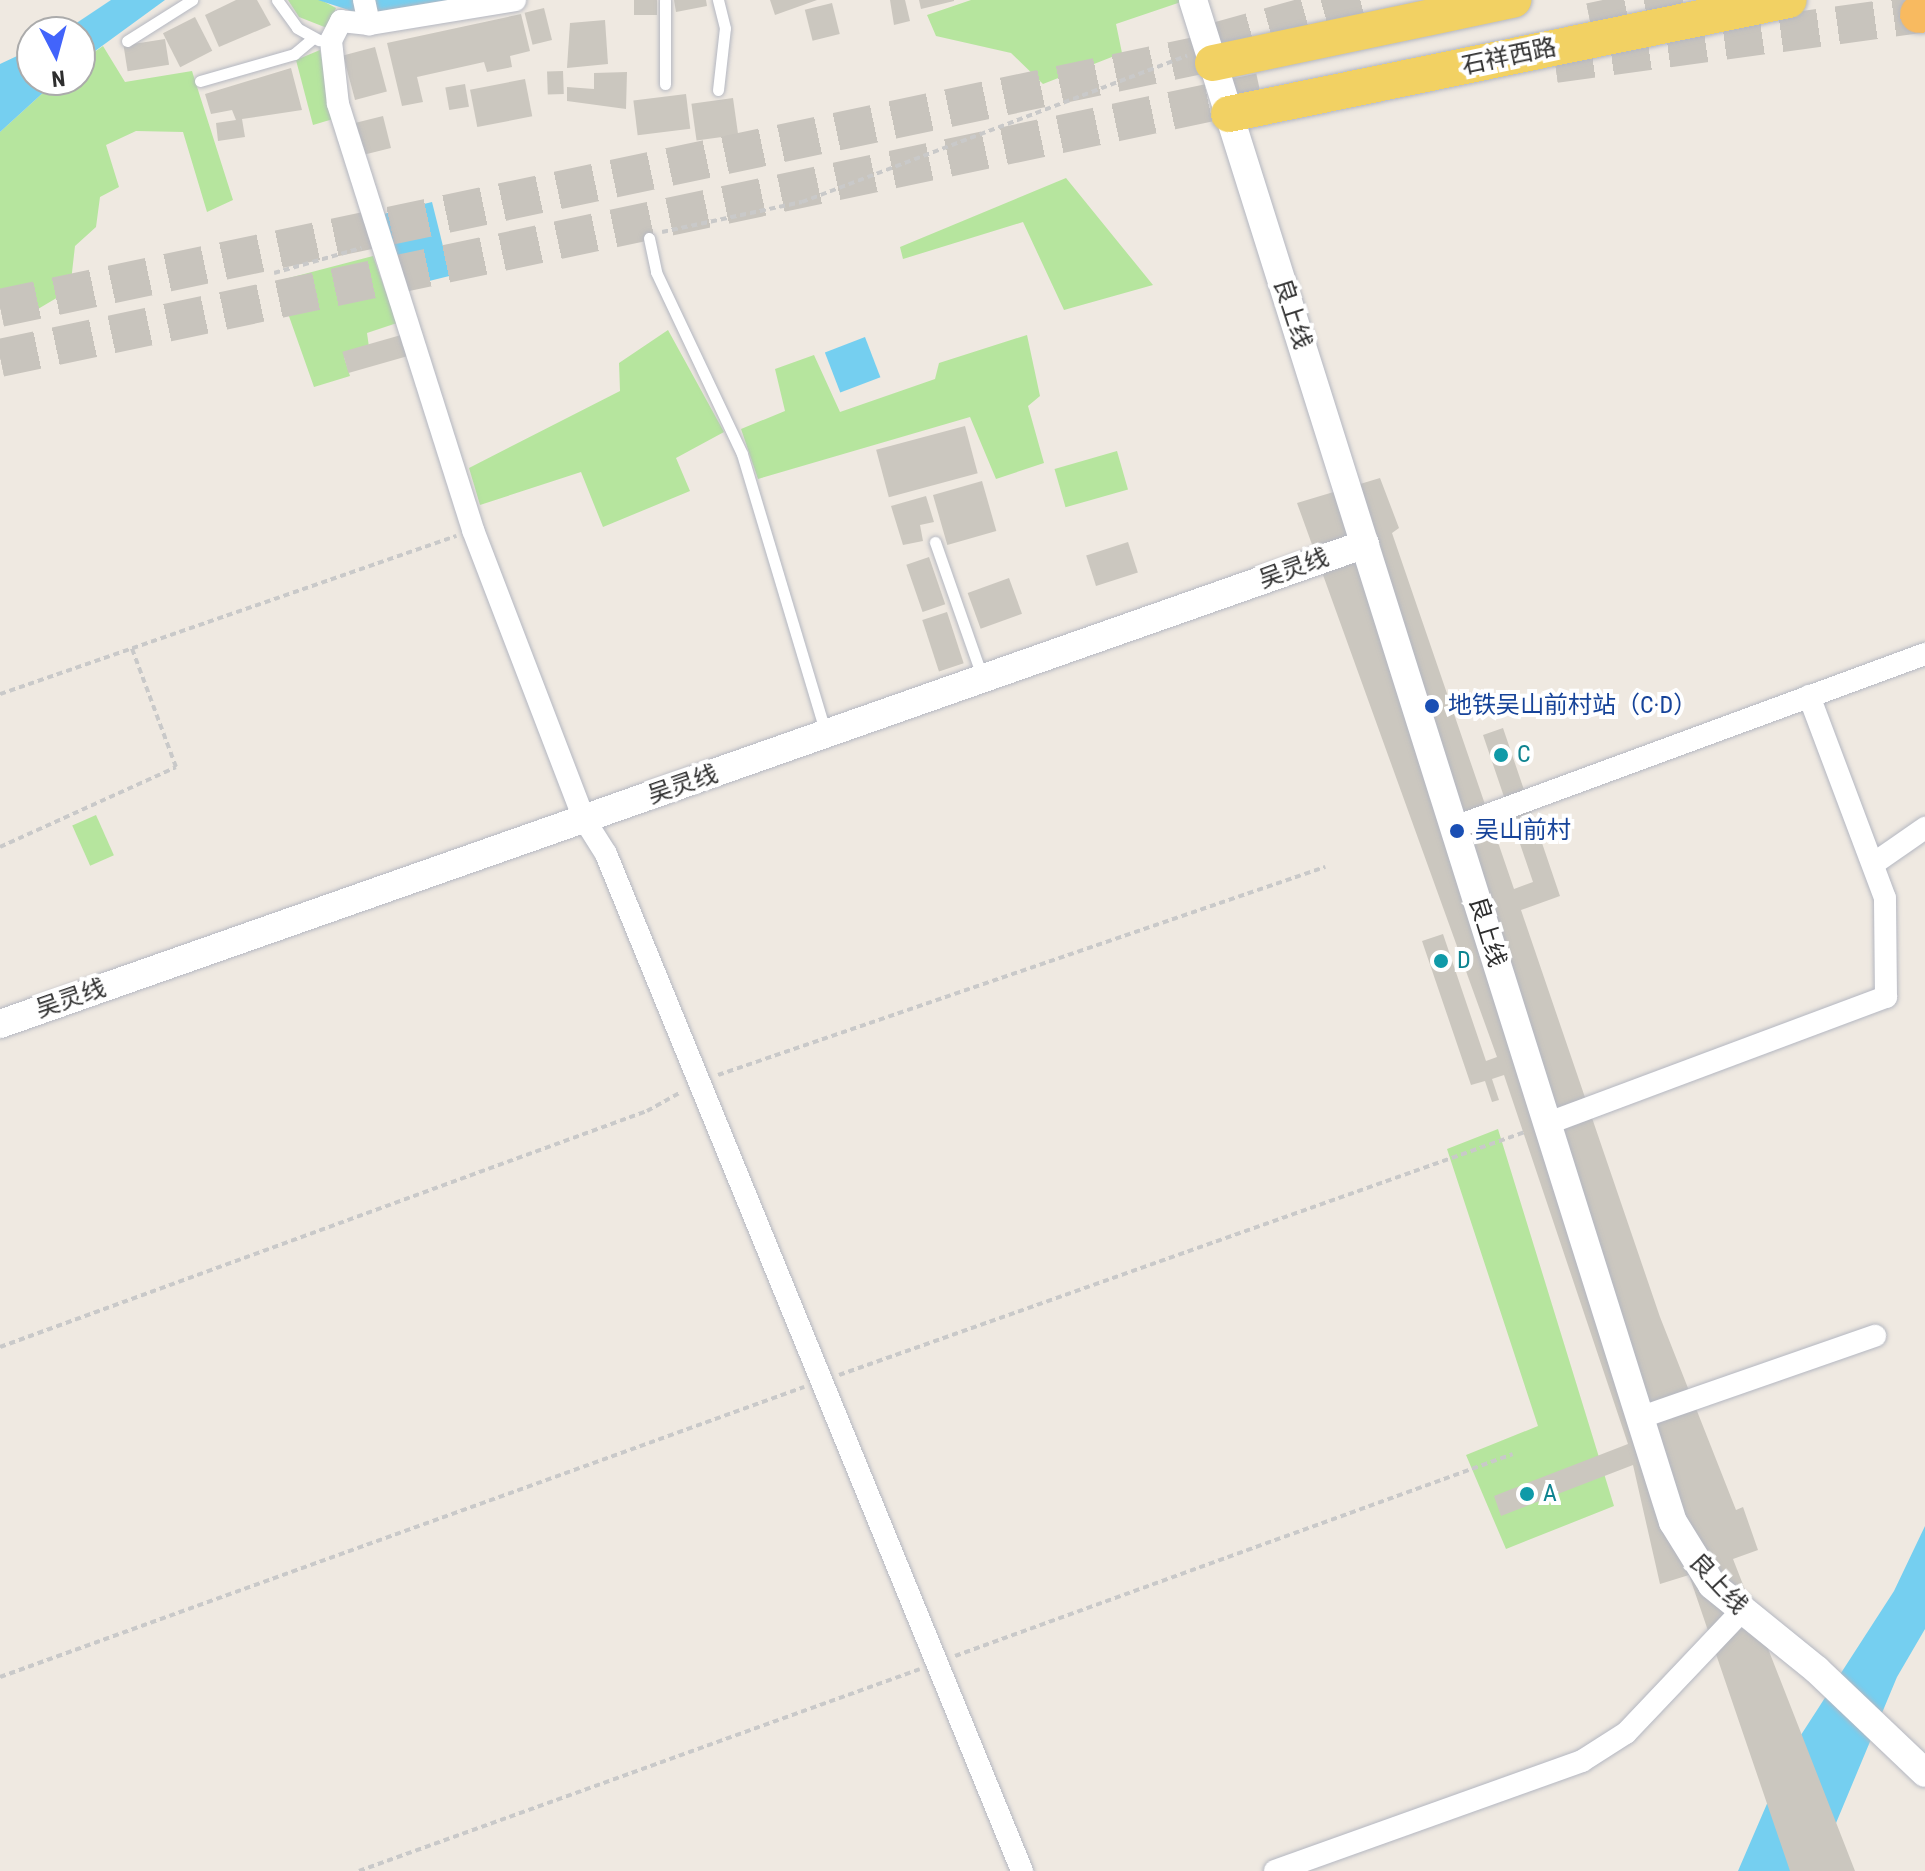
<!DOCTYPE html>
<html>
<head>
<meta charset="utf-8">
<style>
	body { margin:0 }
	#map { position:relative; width:1925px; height:1871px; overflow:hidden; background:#efe9e1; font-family:"Roboto Condensed","Noto Sans SC",sans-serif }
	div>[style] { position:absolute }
	.green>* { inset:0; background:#b6e59e; transform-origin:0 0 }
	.water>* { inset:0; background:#75cff0; transform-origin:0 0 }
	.building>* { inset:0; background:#cbc7bf; transform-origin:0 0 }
	.trunk-tunnel>* { height:38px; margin-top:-19px; transform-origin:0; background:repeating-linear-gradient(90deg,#c8c4bd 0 38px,transparent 0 57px) }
	.path>* { height:4px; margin-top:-2px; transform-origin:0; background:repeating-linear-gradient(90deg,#c9c9c9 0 6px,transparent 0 10px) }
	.roads { filter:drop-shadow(0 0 2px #b4b7c1) drop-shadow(0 0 2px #b4b7c1) }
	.service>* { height:11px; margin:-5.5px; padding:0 5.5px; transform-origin:5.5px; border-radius:5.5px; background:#fff }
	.minor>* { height:22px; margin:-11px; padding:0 11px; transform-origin:11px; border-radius:11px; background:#fff }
	.tertiary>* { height:28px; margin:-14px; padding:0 14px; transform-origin:14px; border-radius:14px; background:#fff }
	.primary>* { height:36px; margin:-18px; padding:0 18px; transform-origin:18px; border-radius:18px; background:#f2d163 }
	.trunk>* { height:38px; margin:-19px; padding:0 19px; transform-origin:19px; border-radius:19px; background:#f8ba60 }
	.dots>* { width:22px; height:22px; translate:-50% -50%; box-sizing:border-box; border:4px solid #fff; border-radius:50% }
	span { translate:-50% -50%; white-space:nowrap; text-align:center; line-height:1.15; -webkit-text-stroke:8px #fff; paint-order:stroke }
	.street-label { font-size:24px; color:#2e2e2e }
	.transit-label { font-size:24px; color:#164399 }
	.left { translate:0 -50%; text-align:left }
	.culture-label { font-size:24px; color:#0d838f }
	.north { position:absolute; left:16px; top:16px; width:80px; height:80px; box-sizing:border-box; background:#fff; border:2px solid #ababab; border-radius:50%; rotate:174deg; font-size:22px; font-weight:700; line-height:32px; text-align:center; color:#2e2e2e }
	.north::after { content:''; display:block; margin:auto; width:28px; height:36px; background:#4264fb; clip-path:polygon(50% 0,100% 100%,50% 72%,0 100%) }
</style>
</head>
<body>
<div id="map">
	<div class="green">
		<i style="clip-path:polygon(288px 0,321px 0,336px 8px,327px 28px,299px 17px)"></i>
		<i style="clip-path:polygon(971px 0,1180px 0,1181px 2px,1116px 24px,1122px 53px,1043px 84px,1011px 53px,936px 36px,927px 15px)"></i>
		<i style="clip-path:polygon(103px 46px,125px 82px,192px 71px,233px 200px,207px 212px,183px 132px,136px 131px,106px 145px,119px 187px,100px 197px,96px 227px,75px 246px,70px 290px,38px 309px,14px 289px,0 295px,0 132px,57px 80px,80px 80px,80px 62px)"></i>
		<i style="clip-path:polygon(320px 50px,333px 119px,313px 125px,296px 60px)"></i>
		<i style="clip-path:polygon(1066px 178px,1153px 285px,1064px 310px,1023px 222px,903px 259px,900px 247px)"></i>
		<i style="clip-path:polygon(373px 256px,397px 323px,367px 333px,369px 347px,344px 357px,350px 376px,314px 387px,279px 288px,285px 279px)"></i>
		<i style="clip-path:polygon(668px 330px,724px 432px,676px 458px,690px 491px,603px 527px,581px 472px,480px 505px,469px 468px,620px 391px,619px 363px)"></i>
		<i style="clip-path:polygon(1027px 335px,1040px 396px,1028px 406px,1044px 463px,996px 479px,970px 417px,758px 479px,741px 429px,785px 411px,775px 369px,814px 355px,840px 412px,935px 379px,939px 363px)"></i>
		<i style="left:1117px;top:451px;width:40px;height:65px;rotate:74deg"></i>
		<i style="left:96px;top:815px;width:44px;height:26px;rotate:66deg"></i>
		<i style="clip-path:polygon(1498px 1129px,1614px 1506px,1506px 1549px,1466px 1455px,1538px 1426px,1447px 1149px)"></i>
	</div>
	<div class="water">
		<i style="clip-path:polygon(111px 0,165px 0,80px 62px,80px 32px,63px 32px)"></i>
		<i style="clip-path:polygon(318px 0,461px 0,367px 16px)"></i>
		<i style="clip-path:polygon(32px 49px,32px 80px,57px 80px,0 132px,0 64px)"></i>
		<i style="left:432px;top:202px;width:76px;height:49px;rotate:76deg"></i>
		<i style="left:865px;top:337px;width:43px;height:43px;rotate:69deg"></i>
		<i style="clip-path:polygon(1925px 1526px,1925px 1629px,1897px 1677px,1816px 1871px,1738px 1871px,1788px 1755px,1894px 1591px)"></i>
	</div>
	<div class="building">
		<i style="clip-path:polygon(236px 0,257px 0,271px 25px,219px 47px,205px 15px)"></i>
		<i style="left:634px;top:0;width:23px;height:15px"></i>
		<i style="clip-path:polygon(674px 0,706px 0,707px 6px,676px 12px)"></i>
		<i style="clip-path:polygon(770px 0,817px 0,775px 15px)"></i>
		<i style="clip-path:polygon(890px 0,905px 0,910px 21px,894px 25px)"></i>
		<i style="clip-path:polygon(919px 0,954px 0,954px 1px,921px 9px)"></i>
		<i style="left:832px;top:3px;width:32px;height:28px;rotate:76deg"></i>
		<i style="left:544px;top:8px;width:33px;height:20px;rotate:76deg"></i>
		<i style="clip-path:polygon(521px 14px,530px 51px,510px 56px,512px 67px,487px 72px,484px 62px,417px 77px,423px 102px,402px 106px,387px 43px)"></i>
		<i style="left:195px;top:17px;width:38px;height:36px;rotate:63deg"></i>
		<i style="clip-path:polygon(605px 20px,608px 64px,567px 68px,570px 23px)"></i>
		<i style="left:165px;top:39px;width:26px;height:42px;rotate:81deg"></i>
		<i style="left:375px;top:47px;width:46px;height:33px;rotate:75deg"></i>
		<i style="clip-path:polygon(291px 68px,302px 110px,242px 119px,245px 137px,218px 141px,216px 123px,236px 120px,232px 110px,211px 114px,205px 94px)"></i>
		<i style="left:563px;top:71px;width:23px;height:16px;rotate:88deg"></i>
		<i style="clip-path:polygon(627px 72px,626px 109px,567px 101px,567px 87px,594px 89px,594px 73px)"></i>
		<i style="left:525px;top:79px;width:38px;height:56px;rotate:79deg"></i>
		<i style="left:465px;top:84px;width:23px;height:20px;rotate:80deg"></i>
		<i style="left:686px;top:94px;width:35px;height:53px;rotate:83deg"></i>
		<i style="left:733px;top:98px;width:37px;height:42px;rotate:82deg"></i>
		<i style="left:383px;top:116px;width:33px;height:30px;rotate:76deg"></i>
		<i style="left:401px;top:335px;width:22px;height:61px;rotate:74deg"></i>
		<i style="left:965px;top:426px;width:49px;height:92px;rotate:75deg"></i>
		<i style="clip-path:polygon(1380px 478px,1399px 528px,1392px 533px,1514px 889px,1533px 882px,1483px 735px,1503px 728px,1560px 896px,1521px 910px,1660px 1317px,1736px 1510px,1743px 1507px,1758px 1550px,1733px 1559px,1855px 1871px,1790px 1871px,1689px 1575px,1660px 1584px,1633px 1465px,1501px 1516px,1494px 1496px,1628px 1444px,1504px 1075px,1492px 1079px,1499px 1100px,1492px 1102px,1485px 1081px,1471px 1085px,1422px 941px,1443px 934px,1486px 1061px,1497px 1057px,1297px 503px)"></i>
		<i style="left:982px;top:481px;width:52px;height:51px;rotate:74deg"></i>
		<i style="clip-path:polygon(926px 496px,934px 522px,920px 525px,923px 541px,903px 545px,891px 506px)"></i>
		<i style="left:1128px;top:542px;width:32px;height:44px;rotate:72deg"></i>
		<i style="left:929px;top:557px;width:50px;height:24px;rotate:71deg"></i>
		<i style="left:1009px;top:578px;width:38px;height:44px;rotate:70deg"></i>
		<i style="left:947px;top:612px;width:54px;height:26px;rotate:72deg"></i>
	</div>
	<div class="trunk-tunnel">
		<i style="left:1590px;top:22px;width:109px;rotate:-11.6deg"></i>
		<i style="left:1214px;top:42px;width:157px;rotate:-15.5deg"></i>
		<i style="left:1555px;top:64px;width:367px;rotate:-7.8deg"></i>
		<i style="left:0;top:308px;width:1275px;rotate:-11.9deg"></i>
		<i style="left:0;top:358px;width:1288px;rotate:-11.92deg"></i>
	</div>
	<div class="path">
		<i style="left:662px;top:232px;width:143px;rotate:-12.1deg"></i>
		<i style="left:802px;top:202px;width:412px;rotate:-20.8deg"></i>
		<i style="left:274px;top:273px;width:91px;rotate:-16deg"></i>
		<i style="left:0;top:694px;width:483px;rotate:-19.1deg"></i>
		<i style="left:0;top:847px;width:193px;rotate:-24.4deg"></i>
		<i style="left:176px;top:767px;width:129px;rotate:-110.4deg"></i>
		<i style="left:718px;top:1075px;width:642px;rotate:-18.91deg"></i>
		<i style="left:0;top:1347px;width:689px;rotate:-20.04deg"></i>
		<i style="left:647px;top:1111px;width:39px;rotate:-29deg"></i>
		<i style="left:839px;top:1375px;width:728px;rotate:-19.51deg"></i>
		<i style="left:955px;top:1656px;width:593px;rotate:-19.9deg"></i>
		<i style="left:0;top:1677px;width:855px;rotate:-19.83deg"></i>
		<i style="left:359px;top:1871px;width:596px;rotate:-19.8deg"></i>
	</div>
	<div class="roads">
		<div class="service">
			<i style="left:277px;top:0;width:34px;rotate:54deg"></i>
			<i style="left:297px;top:28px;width:25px;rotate:29deg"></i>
			<i style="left:665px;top:0;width:84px;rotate:90deg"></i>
			<i style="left:127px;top:41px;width:77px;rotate:-32.2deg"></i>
			<i style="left:200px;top:81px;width:98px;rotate:-16deg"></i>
			<i style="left:294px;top:54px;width:23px;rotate:-40deg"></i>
			<i style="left:718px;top:90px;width:62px;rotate:-83.6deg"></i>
			<i style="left:725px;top:28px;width:29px;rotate:-104deg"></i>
			<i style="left:649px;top:238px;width:35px;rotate:78deg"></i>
			<i style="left:656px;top:272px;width:201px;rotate:64.7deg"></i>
			<i style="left:742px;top:454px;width:292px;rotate:73.3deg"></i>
			<i style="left:935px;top:542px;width:145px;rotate:70.7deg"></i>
		</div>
		<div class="minor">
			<i style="left:364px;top:0;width:25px;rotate:78deg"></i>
			<i style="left:369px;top:24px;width:28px;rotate:-174deg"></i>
			<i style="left:341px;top:21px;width:22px;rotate:117deg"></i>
			<i style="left:331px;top:41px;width:63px;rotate:83.7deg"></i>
			<i style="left:338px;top:104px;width:447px;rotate:72.4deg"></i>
			<i style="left:473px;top:530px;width:310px;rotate:69deg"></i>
			<i style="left:584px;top:819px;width:41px;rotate:57.8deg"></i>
			<i style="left:606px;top:854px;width:1099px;rotate:67.75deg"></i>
			<i style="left:369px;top:24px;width:148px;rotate:-9.3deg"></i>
			<i style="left:1455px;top:827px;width:501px;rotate:-20.21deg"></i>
			<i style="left:1876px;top:862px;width:60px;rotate:-34.8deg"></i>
			<i style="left:1546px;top:1124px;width:363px;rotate:-20.5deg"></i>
			<i style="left:1886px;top:997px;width:99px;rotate:-90.6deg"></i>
			<i style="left:1885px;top:898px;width:216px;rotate:-110.6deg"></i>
			<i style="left:1639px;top:1418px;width:250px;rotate:-19.2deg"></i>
			<i style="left:1275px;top:1871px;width:326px;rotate:-19.7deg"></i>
			<i style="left:1582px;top:1761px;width:52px;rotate:-32.5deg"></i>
			<i style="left:1626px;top:1733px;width:167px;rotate:-46.5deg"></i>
		</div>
		<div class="tertiary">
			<i style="left:1193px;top:0;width:1596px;rotate:72.5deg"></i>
			<i style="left:1673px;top:1522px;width:74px;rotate:58.2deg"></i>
			<i style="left:1712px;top:1585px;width:135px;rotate:39deg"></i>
			<i style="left:1817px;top:1670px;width:149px;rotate:43.6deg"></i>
			<i style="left:0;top:1024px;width:1447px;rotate:-19.37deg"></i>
		</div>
		<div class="primary">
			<i style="left:1213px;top:63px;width:307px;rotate:-11.9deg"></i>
			<i style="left:1229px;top:114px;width:571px;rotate:-11.51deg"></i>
		</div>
		<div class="trunk">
			<i style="left:1919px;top:14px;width:6px;rotate:-9deg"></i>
		</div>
	</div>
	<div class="dots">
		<i style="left:1432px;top:706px;background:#1a4fb4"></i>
		<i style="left:1501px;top:755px;background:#0f9aa8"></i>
		<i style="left:1457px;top:831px;background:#1a4fb4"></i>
		<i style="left:1441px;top:961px;background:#0f9aa8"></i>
		<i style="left:1527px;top:1494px;background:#0f9aa8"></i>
	</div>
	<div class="street-label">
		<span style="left:1509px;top:57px;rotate:-12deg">石祥西路</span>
		<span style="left:1292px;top:314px;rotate:72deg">良上线</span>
		<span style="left:1294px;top:569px;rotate:-20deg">吴灵线</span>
		<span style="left:683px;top:785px;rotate:-19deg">吴灵线</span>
		<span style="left:1487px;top:932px;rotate:73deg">良上线</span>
		<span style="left:71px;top:999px;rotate:-19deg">吴灵线</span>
		<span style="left:1718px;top:1584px;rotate:47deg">良上线</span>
	</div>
	<div class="transit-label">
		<span class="left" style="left:1448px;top:706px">地铁吴山前村站（C·D）</span>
		<span class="left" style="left:1475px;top:831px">吴山前村</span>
	</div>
	<div class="culture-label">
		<span class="left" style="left:1517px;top:755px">C</span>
		<span class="left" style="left:1457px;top:961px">D</span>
		<span class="left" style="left:1543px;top:1494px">A</span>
	</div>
	<div class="north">N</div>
</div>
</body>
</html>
